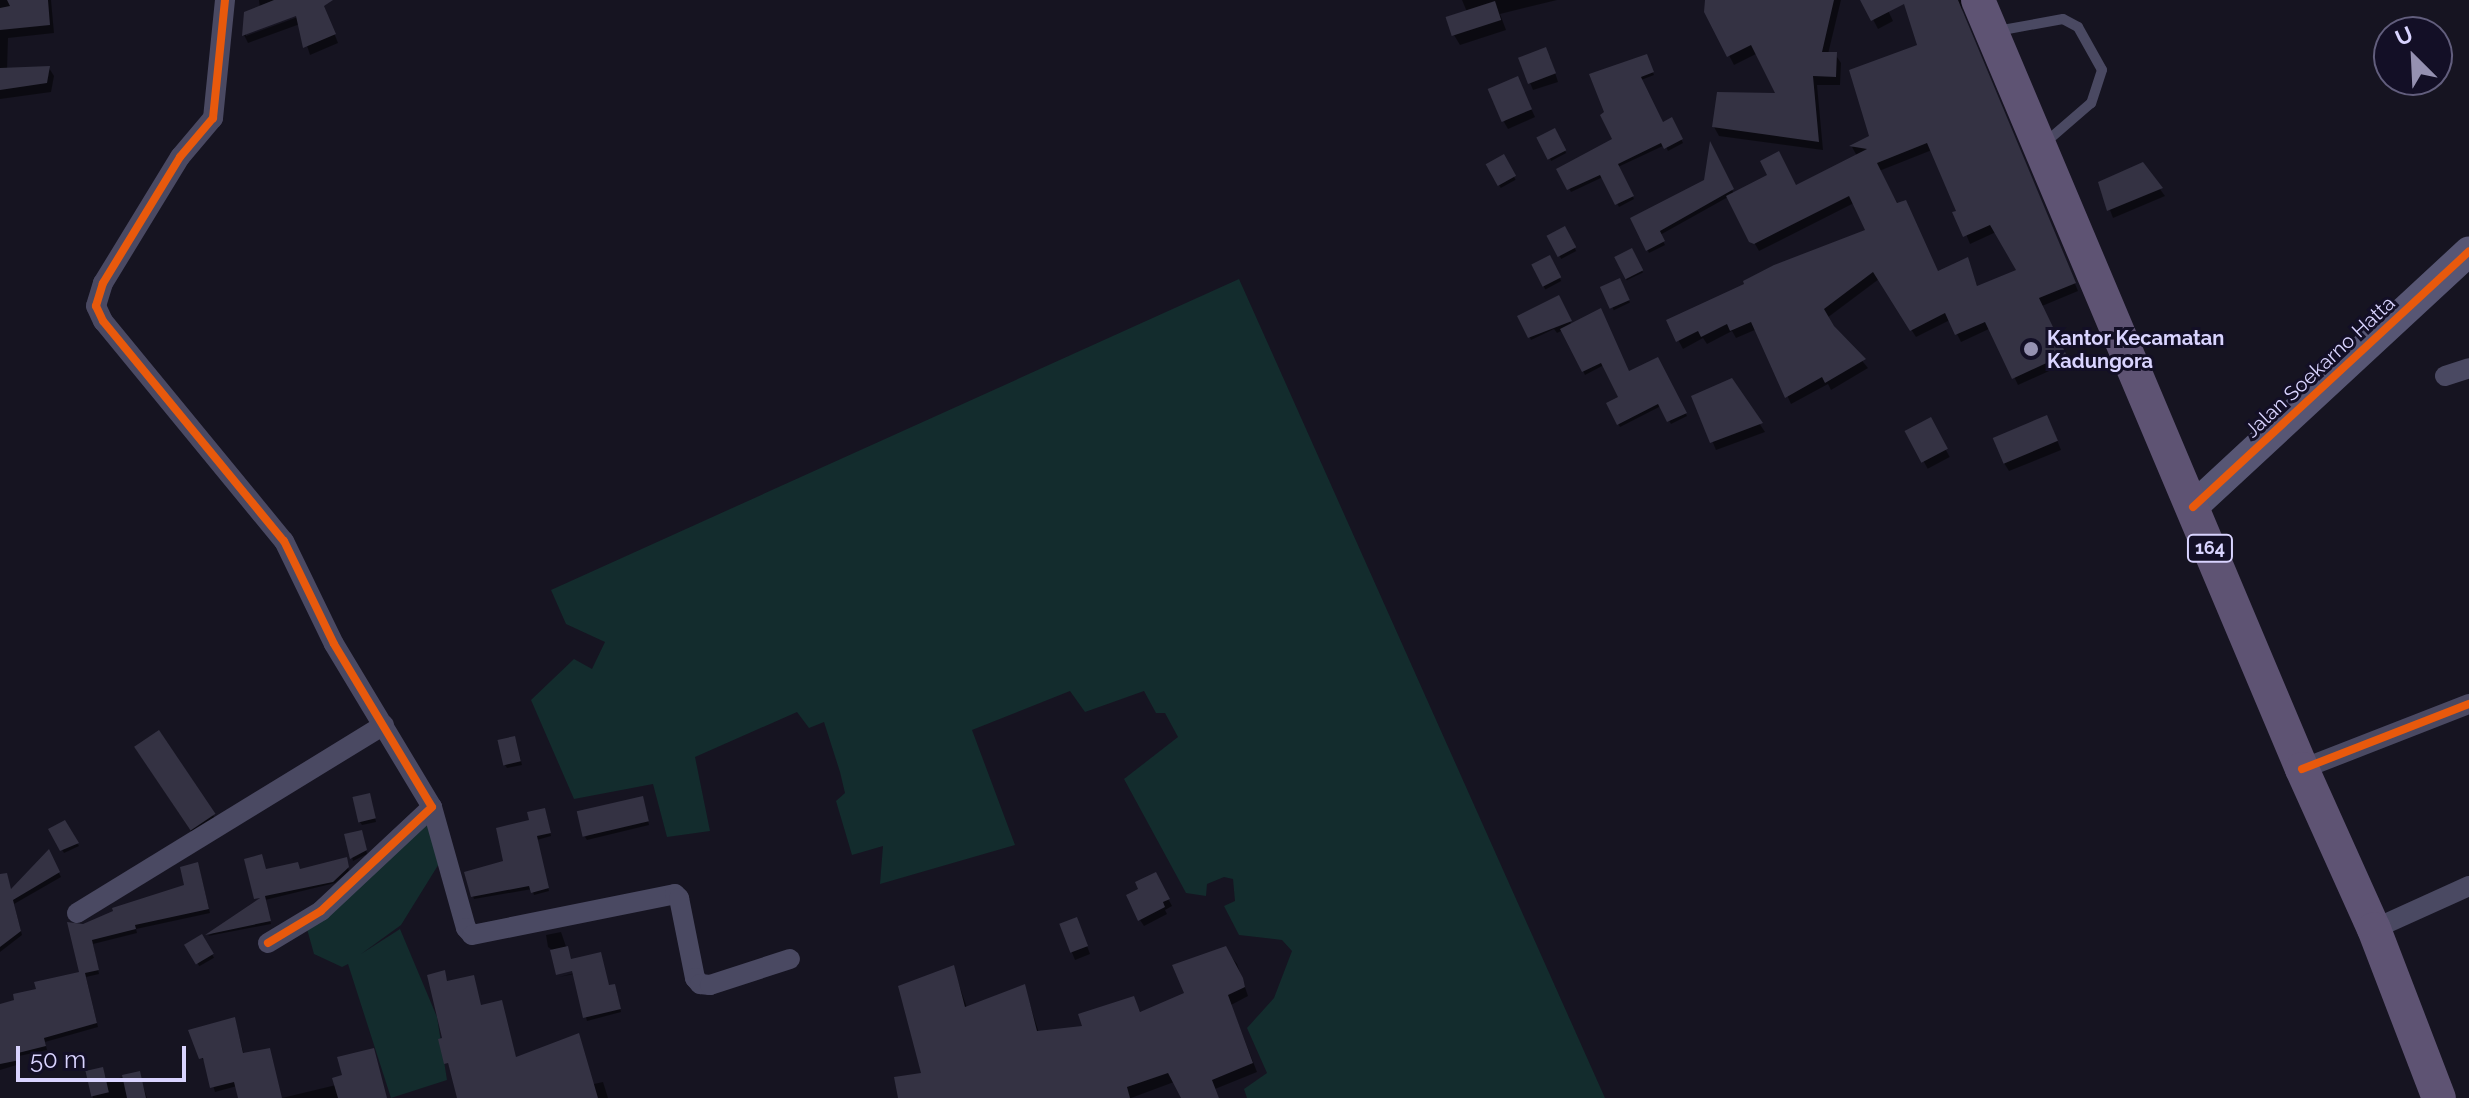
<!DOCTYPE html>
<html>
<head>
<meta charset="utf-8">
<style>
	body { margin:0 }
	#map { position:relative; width:2469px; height:1098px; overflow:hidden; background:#161421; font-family:Raleway,sans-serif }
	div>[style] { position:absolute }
	.green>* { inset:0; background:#132c2d }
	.shadow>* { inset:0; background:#0007; transform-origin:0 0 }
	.building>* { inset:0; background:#343243; transform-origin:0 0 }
	.lane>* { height:10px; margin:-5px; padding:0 5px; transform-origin:5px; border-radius:5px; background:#4a4962 }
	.street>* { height:20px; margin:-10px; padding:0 10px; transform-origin:10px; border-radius:10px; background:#4a4962 }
	.secondary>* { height:30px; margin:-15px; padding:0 15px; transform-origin:15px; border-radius:15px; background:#575674 }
	.primary>* { height:34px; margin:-17px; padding:0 17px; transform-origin:17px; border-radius:17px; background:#5e5373 }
	.cycleway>* { height:8px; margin:-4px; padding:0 4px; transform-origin:4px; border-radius:4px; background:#e8590c }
	.dots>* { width:22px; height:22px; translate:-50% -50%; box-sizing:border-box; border:4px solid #130f26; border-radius:50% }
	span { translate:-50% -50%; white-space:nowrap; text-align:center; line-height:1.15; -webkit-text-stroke:6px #130f26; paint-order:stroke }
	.shield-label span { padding:2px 6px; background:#130f26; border:2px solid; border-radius:6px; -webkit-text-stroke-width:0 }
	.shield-label { font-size:18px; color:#d9d4ff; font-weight:700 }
	.poi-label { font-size:20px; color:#d9d4ff; font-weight:700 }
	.left { translate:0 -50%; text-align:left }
	.street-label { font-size:20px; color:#d9d4ff }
	.north { position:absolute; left:2373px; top:16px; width:80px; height:80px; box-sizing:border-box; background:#130f26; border:2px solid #625e7d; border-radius:50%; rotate:336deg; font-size:22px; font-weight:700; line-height:32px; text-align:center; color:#d9d4ff }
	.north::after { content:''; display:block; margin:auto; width:28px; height:36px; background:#9591b1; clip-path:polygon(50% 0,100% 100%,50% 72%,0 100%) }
	.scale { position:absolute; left:16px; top:1046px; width:170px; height:36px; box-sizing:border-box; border:4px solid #d9d4ff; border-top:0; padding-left:10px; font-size:24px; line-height:28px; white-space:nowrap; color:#d9d4ff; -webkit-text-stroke:6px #130f26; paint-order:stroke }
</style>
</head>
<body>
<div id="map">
	<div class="green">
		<i style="clip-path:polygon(1239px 279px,1605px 1098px,1247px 1098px,1244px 1089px,1267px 1073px,1247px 1028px,1274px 998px,1292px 951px,1282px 940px,1239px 935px,1224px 906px,1235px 901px,1233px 879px,1224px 877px,1207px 884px,1206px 896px,1186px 893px,1124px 779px,1178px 737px,1165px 713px,1156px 713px,1144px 691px,1085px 712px,1070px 691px,972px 730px,1015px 845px,880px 884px,883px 846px,852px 855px,836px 801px,845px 793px,840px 772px,824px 722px,809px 728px,797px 712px,695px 757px,710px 831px,667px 837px,653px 784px,574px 799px,531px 700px,574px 659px,592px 669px,605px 642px,566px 624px,551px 590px)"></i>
		<i style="clip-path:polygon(430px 815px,445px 854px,401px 925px,361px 954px,400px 929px,437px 1017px,447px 1080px,391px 1098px,348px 964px,342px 967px,314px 954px,307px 929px)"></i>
	</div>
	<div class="shadow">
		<i style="clip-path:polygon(0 0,51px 0,54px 33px,8px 38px,7px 70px,49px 68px,54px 76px,51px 92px,0 99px)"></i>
		<i style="clip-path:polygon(evenodd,259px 0,321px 0,338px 43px,310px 55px,300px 24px,248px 43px,244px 35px,260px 8px,259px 0,304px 11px,306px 14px,246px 36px,246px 32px,304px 11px)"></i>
		<i style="clip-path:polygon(1462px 0,1557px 0,1500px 14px,1506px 30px,1460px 45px,1454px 35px,1467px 12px)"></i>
		<i style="clip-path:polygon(1707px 0,1841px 0,1828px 54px,1835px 54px,1841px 63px,1840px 85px,1817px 85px,1823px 150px,1719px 136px,1714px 127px,1778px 95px,1758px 53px,1734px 65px,1706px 11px)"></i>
		<i style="clip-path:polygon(1863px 0,1883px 0,1893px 21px,1878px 29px)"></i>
		<i style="clip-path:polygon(evenodd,1905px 0,1961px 0,1963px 17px,2078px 291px,2042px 306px,2069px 362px,2018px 385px,1991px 328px,1961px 342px,1950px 320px,1916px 337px,1879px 279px,1827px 318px,1868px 368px,1831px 390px,1828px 384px,1791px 404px,1757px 329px,1736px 338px,1732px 331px,1707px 344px,1703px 338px,1683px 349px,1668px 321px,1868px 231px,1854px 203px,1759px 251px,1728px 197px,1660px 235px,1665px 245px,1649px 253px,1632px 219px,1706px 181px,1711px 147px,1734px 194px,1795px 187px,1857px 156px,1852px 147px,1872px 137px,1920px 46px,1905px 0,1932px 150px,1970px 244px,1996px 232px,2019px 271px,1978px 288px,1967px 259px,1938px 273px,1879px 171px,1932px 150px)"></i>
		<i style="clip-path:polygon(1550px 57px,1558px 82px,1533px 90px,1520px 58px)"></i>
		<i style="clip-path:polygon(1648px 60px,1654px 75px,1641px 80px,1663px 124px,1672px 120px,1683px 143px,1668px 151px,1665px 145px,1618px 167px,1634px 199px,1619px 207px,1603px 177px,1571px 192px,1559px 169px,1615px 140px)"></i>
		<i style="clip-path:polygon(1521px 87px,1535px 117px,1508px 129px,1504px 122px)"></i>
		<i style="left:1554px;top:130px;width:26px;height:17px;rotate:62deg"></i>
		<i style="left:1503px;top:157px;width:26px;height:17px;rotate:61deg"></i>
		<i style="clip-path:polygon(2142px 165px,2165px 196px,2113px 218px,2100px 183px)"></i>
		<i style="left:1564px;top:228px;width:26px;height:17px;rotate:62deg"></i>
		<i style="left:1632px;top:250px;width:25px;height:18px;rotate:64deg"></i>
		<i style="left:1549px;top:258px;width:26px;height:18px;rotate:62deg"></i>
		<i style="left:1619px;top:280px;width:25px;height:18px;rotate:64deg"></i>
		<i style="clip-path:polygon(1558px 298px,1572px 325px,1628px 374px,1658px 359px,1687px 416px,1671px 424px,1661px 406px,1620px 427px,1608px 404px,1621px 398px,1604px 365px,1585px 375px,1563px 330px,1557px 333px,1554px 329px,1531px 340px,1520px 317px)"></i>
		<i style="clip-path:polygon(1731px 381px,1765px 432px,1716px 450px,1694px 397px)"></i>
		<i style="left:1930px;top:420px;width:42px;height:25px;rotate:62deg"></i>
		<i style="clip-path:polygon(2051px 425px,2061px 450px,2009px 471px,2004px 463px)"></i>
		<i style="clip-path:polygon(516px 741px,522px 765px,507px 768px,505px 765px)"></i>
		<i style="clip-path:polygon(143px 759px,213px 815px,220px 827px,197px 840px)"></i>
		<i style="clip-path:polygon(371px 798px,376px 822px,362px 825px,360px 822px)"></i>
		<i style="clip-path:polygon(644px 802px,649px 825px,587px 840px,585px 837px)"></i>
		<i style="clip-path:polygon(546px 813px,551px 836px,537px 840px,549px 891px,534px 895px,532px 889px,474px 899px,473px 896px,506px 863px,531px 822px)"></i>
		<i style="clip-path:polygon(64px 823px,79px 846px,64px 853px,51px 830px)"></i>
		<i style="clip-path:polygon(346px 835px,363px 835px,367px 854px,353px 861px)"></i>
		<i style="clip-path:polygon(49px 853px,61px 877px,14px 904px,22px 935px,0 952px,0 894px,12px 891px)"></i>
		<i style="clip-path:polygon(347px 863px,349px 871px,335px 883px,265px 900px,271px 924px,208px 936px,258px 902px,266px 872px,300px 871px)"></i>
		<i style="clip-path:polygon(199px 868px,210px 913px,136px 929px,137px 933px,93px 944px,99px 974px,86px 977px,98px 1027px,45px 1042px,47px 1050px,19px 1056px,20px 1064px,0 1070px,0 1006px,81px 973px,83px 926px,186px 886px)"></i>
		<i style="clip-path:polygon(1155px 874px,1172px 906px,1165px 910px,1167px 914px,1144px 926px,1140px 920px,1141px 890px)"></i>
		<i style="clip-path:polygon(1061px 925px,1080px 927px,1090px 954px,1075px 960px)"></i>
		<i style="clip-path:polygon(561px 932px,571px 961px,616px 989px,621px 1012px,587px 1021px,574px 974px,559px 977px,582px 971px,548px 947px,546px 935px)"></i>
		<i style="left:202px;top:937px;width:24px;height:17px;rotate:60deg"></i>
		<i style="clip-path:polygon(1225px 949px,1237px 964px,1248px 996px,1231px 1005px,1257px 1072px,1215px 1089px,1219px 1098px,1183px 1098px,1174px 1082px,1131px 1098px,901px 1098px,924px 1075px,953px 967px,967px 1008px,1024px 986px,1039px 1033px,1085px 1028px,1133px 998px,1141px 1013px,1187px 994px)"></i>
		<i style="clip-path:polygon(444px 973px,448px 983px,481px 1007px,516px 1059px,594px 1084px,603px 1082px,608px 1098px,459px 1098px,441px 1041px,445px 1040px)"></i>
		<i style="clip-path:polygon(236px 1024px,244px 1055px,282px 1098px,336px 1085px,386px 1098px,240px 1098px,237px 1086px,215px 1092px,206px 1062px,201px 1058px)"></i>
		<i style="clip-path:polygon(102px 1069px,107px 1081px,139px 1073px,147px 1098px,93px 1098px,88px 1073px)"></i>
	</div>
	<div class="building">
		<i style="clip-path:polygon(7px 0,48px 0,50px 25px,0 30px,0 8px,10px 6px)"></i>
		<i style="clip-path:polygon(274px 0,333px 0,324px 6px,336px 34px,303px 48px,296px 16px,242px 36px,244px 12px)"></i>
		<i style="clip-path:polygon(1705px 0,1834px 0,1822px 52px,1837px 52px,1836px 77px,1813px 76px,1819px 142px,1712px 127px,1717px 92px,1775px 93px,1751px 45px,1727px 57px,1704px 12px)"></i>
		<i style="clip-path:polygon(evenodd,1860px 0,1958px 0,2076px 283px,2039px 298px,2066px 354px,2012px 379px,1985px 322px,1955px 335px,1945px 313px,1910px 331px,1873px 272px,1824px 309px,1834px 326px,1866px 359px,1825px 383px,1822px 377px,1785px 398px,1751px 322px,1730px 331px,1727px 324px,1701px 337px,1698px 331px,1676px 342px,1666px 320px,1744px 284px,1743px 281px,1774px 265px,1865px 230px,1849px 196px,1754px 244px,1749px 242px,1726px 196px,1767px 175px,1760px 161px,1779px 151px,1796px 185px,1867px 149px,1849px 146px,1869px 136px,1849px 70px,1917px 45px,1904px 4px,1871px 21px,1860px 0,1927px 143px,1956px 211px,1952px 212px,1963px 237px,1990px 225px,2016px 270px,1977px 286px,1968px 257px,1938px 271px,1906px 200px,1897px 203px,1877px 163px,1927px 143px)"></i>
		<i style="left:1495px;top:1px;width:20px;height:52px;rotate:72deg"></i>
		<i style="left:1546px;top:47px;width:28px;height:30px;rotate:69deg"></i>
		<i style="clip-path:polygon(1647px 54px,1654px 72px,1641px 77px,1663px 122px,1672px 117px,1683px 139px,1664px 149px,1661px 143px,1618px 164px,1634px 196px,1615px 205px,1600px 175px,1567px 190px,1556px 169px,1612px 139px,1600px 115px,1604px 112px,1589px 74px)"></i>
		<i style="clip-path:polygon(50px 66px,47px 83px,0 90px,0 68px)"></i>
		<i style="left:1518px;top:76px;width:36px;height:33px;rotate:67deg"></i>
		<i style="left:1555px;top:128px;width:25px;height:21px;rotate:63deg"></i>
		<i style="clip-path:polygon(1710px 141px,1734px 189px,1660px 231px,1665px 241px,1646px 251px,1630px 218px,1704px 180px)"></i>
		<i style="left:1504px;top:154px;width:25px;height:21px;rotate:61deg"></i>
		<i style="clip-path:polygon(2143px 162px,2163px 188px,2107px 211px,2098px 182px)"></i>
		<i style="left:1565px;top:226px;width:24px;height:21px;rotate:62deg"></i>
		<i style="left:1632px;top:248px;width:25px;height:20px;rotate:63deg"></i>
		<i style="left:1550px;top:255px;width:25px;height:21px;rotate:63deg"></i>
		<i style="left:1620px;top:278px;width:24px;height:22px;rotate:66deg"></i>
		<i style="clip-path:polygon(1559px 295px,1572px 321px,1528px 338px,1517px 316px)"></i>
		<i style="clip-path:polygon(1601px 308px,1629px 371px,1658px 357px,1687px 413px,1667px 422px,1658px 404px,1617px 425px,1606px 403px,1618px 397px,1601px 363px,1582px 372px,1560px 329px)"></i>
		<i style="clip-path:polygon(1732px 378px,1763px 423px,1710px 443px,1691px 396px)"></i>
		<i style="left:2047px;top:415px;width:28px;height:59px;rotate:67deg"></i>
		<i style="left:1931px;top:417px;width:36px;height:30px;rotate:62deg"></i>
		<i style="left:159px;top:730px;width:101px;height:30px;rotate:56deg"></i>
		<i style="left:515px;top:736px;width:26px;height:18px;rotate:77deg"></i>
		<i style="left:370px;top:793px;width:26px;height:18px;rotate:77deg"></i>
		<i style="left:643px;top:796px;width:26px;height:68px;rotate:77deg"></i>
		<i style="clip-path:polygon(545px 808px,551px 833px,537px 836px,549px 888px,531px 893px,529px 886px,471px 897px,464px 872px,503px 861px,496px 828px,529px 820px,527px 812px)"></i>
		<i style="clip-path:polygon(65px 820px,79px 843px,60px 851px,48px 829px)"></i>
		<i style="clip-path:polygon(362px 830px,367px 850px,350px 859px,344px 834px)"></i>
		<i style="clip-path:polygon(49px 849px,60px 872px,13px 900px,21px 931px,0 947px,0 874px,7px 873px,11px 889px)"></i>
		<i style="clip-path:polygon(262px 854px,266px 869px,298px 862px,300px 869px,347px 857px,349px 867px,333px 882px,265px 896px,271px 921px,205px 935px,260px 898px,254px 899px,244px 859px)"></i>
		<i style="clip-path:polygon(198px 862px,209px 909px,135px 925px,136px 929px,92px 940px,99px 970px,85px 973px,97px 1023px,44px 1038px,46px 1046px,18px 1053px,20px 1060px,0 1064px,0 1004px,14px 1000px,13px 994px,36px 989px,34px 982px,79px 972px,67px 922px,83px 924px,113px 911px,112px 908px,184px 885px,180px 867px)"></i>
		<i style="clip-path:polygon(1156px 872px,1170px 899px,1163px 902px,1165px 907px,1138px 921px,1126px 895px,1138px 889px,1135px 882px)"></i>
		<i style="left:1077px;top:917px;width:31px;height:19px;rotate:69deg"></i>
		<i style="left:202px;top:934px;width:23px;height:21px;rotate:59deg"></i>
		<i style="clip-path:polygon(568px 946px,571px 959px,601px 952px,609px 985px,615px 984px,621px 1009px,583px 1018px,572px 971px,556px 975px,550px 950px)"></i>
		<i style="clip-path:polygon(1226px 946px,1243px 978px,1245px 987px,1228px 995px,1253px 1063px,1212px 1080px,1219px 1098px,1181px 1098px,1168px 1073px,1127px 1087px,1130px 1098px,898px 1098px,894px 1077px,921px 1073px,898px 986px,954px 965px,965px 1007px,1025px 984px,1037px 1031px,1082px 1026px,1078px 1014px,1134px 996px,1140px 1012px,1184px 993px,1172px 965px)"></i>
		<i style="clip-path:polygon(445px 970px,447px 981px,474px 975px,481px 1005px,502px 1000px,516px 1057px,579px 1033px,598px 1098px,457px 1098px,448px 1063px,444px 1064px,438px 1039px,442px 1038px,427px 975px)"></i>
		<i style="clip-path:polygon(235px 1017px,243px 1053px,270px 1048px,282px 1098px,238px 1098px,234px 1082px,210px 1088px,203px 1058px,199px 1059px,188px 1030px)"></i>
		<i style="clip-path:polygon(374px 1048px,387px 1098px,338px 1098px,332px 1078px,342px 1075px,337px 1057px)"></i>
		<i style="left:103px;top:1067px;width:26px;height:18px;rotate:77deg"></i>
		<i style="clip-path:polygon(140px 1071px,146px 1098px,127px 1098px,122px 1075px)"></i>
	</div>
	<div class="lane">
		<i style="left:1997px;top:31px;width:67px;rotate:-10.3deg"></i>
		<i style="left:2063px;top:19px;width:17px;rotate:28deg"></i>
		<i style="left:2078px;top:27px;width:49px;rotate:60.8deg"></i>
		<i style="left:2102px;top:70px;width:35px;rotate:108deg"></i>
		<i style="left:2091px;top:103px;width:60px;rotate:139.1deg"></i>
	</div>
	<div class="street">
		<i style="left:225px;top:0;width:119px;rotate:95.8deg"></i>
		<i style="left:213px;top:118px;width:51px;rotate:130.2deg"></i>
		<i style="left:180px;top:157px;width:148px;rotate:121.4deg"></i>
		<i style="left:103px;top:283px;width:24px;rotate:107deg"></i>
		<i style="left:96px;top:306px;width:17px;rotate:65deg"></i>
		<i style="left:103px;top:321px;width:285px;rotate:50.6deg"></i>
		<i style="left:284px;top:541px;width:114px;rotate:64.1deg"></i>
		<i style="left:334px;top:644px;width:190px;rotate:59deg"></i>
		<i style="left:432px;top:807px;width:152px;rotate:136.9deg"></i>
		<i style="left:321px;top:911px;width:62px;rotate:148.9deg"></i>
		<i style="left:2445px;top:376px;width:25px;rotate:-18deg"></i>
		<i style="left:2302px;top:769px;width:179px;rotate:-21.3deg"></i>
		<i style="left:432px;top:807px;width:126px;rotate:74.3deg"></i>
		<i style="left:466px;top:928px;width:9px;rotate:49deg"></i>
		<i style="left:472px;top:935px;width:207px;rotate:-11.4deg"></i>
		<i style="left:675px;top:894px;width:6px;rotate:45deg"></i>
		<i style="left:679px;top:898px;width:82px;rotate:78.7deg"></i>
		<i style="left:695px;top:978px;width:8px;rotate:50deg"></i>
		<i style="left:700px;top:984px;width:10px;rotate:6deg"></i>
		<i style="left:710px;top:985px;width:84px;rotate:-18deg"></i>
		<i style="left:77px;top:913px;width:360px;rotate:-31.5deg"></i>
		<i style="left:2374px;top:929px;width:104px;rotate:-24.4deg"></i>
	</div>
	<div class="secondary">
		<i style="left:2193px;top:507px;width:376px;rotate:-42.8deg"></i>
	</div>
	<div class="primary">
		<i style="left:1978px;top:0;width:834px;rotate:67.15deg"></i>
		<i style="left:2302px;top:769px;width:175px;rotate:65.8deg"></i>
		<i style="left:2374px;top:929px;width:181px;rotate:69deg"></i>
	</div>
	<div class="cycleway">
		<i style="left:225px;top:0;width:119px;rotate:95.8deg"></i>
		<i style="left:213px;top:118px;width:51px;rotate:130.2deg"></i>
		<i style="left:180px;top:157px;width:148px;rotate:121.4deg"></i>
		<i style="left:103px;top:283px;width:24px;rotate:107deg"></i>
		<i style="left:96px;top:306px;width:17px;rotate:65deg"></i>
		<i style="left:103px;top:321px;width:285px;rotate:50.6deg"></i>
		<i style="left:284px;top:541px;width:114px;rotate:64.1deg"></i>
		<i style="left:334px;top:644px;width:190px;rotate:59deg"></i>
		<i style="left:432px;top:807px;width:152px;rotate:136.9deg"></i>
		<i style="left:321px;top:911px;width:62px;rotate:148.9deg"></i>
		<i style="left:2193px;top:507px;width:376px;rotate:-42.8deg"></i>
		<i style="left:2302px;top:769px;width:179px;rotate:-21.3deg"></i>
	</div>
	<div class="dots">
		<i style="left:2031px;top:349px;background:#9591b1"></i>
	</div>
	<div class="shield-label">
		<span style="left:2210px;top:548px">164</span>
	</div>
	<div class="poi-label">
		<span class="left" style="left:2047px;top:350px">Kantor Kecamatan<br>Kadungora</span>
	</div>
	<div class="street-label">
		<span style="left:2320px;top:367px;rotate:-43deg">Jalan Soekarno Hatta</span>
	</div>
	<div class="north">U</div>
	<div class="scale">50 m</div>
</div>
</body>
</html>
